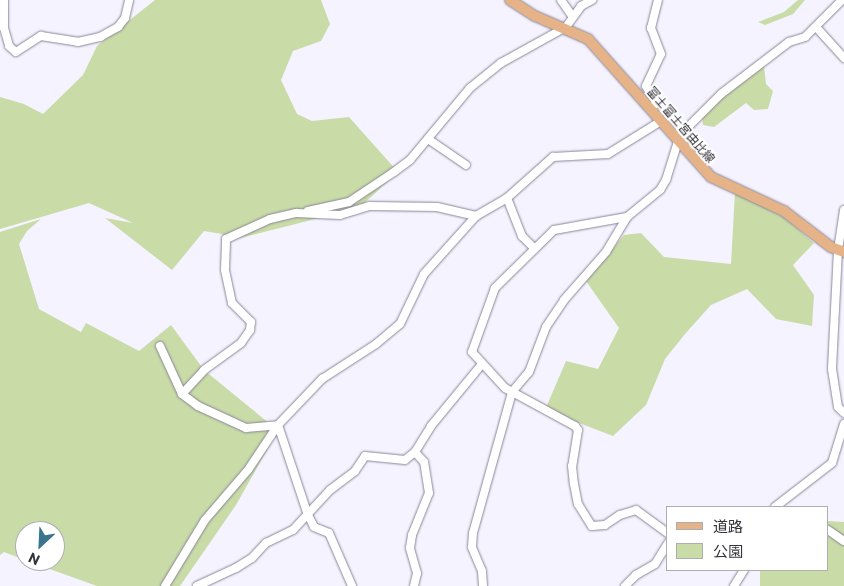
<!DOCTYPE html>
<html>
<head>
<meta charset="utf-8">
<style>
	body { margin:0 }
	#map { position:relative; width:844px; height:586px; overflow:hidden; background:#f5f3ff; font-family:Commissioner,"Noto Sans JP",sans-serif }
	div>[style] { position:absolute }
	.green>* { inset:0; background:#c9dba7 }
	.roads { filter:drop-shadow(0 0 1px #898697) drop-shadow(0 0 1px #898697) }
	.minor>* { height:8px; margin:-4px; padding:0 4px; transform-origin:4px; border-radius:4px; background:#fff }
	.major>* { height:10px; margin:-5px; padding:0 5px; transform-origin:5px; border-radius:5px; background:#e6b388 }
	span { translate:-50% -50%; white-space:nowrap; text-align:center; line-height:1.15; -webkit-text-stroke:4px #fff; paint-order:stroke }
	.street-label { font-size:12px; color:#35343b }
	.legend { position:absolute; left:666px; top:506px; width:162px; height:65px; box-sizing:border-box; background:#fff; border:1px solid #aeaeb1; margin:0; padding:6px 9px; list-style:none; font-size:15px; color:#35343b }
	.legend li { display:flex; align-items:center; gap:10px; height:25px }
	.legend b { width:25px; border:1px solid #aeaeb1 }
	.north { position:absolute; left:15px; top:521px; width:50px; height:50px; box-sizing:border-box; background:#fff; border:1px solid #aeaeb1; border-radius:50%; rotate:205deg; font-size:14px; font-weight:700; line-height:20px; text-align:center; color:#35343b }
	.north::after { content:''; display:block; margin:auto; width:18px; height:22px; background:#3b758d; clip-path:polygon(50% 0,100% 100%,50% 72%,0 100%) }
</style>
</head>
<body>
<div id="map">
	<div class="green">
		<i style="clip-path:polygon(155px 0,321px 0,330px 24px,321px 41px,293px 51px,281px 80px,297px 114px,312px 121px,349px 117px,398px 172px,359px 208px,240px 238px,226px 239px,222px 234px,204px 231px,172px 270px,105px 218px,133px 223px,89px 203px,0 229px,0 97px,24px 104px,43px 114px,83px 75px,97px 46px)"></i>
		<i style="clip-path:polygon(798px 0,805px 0,793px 14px,765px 25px,758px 22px,784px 12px)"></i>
		<i style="clip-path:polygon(764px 66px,766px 84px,773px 91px,768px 109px,754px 110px,746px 103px,714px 127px,703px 125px,702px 117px,727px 93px)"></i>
		<i style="clip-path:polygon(735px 192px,785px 218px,814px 243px,793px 265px,814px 295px,812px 326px,776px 319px,747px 289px,711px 305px,685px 334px,665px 359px,646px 405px,613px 436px,545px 410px,566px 361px,598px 369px,619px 328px,586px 281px,624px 235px,641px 233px,664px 257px,731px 264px)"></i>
		<i style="clip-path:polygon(41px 219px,27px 231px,19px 244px,39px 309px,81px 332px,86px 323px,139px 351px,171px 325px,204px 370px,270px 424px,276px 434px,236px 505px,180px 586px,97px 586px,27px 561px,55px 561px,55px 531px,25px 531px,25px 560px,4px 552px,0 555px,0 232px)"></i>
		<i style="clip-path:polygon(828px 521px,844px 522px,844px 586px,760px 586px,760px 570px,828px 570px)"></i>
	</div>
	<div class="roads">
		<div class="minor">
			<i style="left:4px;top:0;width:28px;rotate:90deg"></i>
			<i style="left:4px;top:28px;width:19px;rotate:74deg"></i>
			<i style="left:9px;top:46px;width:9px;rotate:41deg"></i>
			<i style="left:16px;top:52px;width:30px;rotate:-33deg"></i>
			<i style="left:41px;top:36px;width:37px;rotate:9deg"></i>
			<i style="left:78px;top:42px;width:23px;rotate:-13deg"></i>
			<i style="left:100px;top:37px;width:21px;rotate:-29deg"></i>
			<i style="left:118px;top:27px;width:11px;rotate:-52deg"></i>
			<i style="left:125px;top:18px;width:18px;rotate:-77deg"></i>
			<i style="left:561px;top:0;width:19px;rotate:55deg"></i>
			<i style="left:816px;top:27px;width:42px;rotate:47.9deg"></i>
			<i style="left:651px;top:110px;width:9px;rotate:-58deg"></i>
			<i style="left:656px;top:102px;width:19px;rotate:-122deg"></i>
			<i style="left:646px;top:86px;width:35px;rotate:-65deg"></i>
			<i style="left:661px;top:54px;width:28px;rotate:-111deg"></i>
			<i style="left:651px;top:28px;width:29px;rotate:-76deg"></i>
			<i style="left:428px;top:139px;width:46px;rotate:34.4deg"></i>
			<i style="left:507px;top:198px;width:41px;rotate:68.5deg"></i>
			<i style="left:522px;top:236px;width:17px;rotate:45deg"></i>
			<i style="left:844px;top:210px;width:40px;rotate:98.5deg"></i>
			<i style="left:838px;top:250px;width:119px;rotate:92.9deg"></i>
			<i style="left:832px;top:369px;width:38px;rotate:81deg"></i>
			<i style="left:838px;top:407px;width:8px;rotate:45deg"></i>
			<i style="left:308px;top:211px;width:42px;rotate:-12.4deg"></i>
			<i style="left:349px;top:202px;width:54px;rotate:-33.7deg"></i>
			<i style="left:394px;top:172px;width:20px;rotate:-37deg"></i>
			<i style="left:410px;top:160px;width:94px;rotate:-50.2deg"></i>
			<i style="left:470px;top:88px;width:40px;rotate:-39deg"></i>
			<i style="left:501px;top:63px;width:74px;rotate:-29deg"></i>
			<i style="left:566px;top:27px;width:26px;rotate:-54deg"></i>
			<i style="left:581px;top:6px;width:13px;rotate:-29deg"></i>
			<i style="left:627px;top:217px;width:74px;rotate:169.9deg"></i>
			<i style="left:554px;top:230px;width:83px;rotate:135.5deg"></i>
			<i style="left:495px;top:288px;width:68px;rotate:109.8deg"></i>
			<i style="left:472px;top:352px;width:49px;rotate:47.5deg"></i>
			<i style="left:505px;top:388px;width:80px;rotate:28.5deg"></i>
			<i style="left:575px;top:426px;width:5px;rotate:53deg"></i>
			<i style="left:578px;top:430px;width:36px;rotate:99deg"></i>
			<i style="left:572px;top:466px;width:18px;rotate:84deg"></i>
			<i style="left:574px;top:484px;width:20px;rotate:79deg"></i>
			<i style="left:578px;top:504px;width:26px;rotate:58deg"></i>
			<i style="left:592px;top:526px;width:13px;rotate:-4deg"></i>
			<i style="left:605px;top:525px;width:18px;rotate:-34deg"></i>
			<i style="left:620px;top:515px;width:17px;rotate:-17deg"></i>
			<i style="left:636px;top:510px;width:39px;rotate:36deg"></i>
			<i style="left:160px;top:346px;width:53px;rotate:65.4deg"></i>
			<i style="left:182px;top:394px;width:20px;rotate:37deg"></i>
			<i style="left:198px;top:406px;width:53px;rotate:24.6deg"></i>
			<i style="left:246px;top:428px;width:32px;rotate:-5deg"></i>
			<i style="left:182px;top:394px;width:33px;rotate:-47deg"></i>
			<i style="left:204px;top:370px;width:46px;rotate:-36.1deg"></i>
			<i style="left:241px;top:343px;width:16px;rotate:-55deg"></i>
			<i style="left:250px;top:330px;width:8px;rotate:-83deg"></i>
			<i style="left:251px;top:322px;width:27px;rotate:-135deg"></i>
			<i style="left:232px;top:303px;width:34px;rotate:-102deg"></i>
			<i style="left:225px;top:270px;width:31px;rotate:-88deg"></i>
			<i style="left:226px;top:239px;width:48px;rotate:-24.4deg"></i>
			<i style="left:270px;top:219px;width:27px;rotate:-13deg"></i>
			<i style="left:296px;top:213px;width:44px;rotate:2.6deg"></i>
			<i style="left:340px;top:215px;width:31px;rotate:-17deg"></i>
			<i style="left:370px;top:206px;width:67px;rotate:0.9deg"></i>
			<i style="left:437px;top:207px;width:40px;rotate:13deg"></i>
			<i style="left:278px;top:425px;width:95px;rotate:71.6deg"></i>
			<i style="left:308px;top:515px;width:13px;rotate:63deg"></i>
			<i style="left:314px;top:527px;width:16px;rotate:22deg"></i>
			<i style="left:329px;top:533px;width:58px;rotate:66.5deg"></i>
			<i style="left:775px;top:507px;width:72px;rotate:-37.7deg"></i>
			<i style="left:832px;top:463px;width:41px;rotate:-72.9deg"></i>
			<i style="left:828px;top:530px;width:19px;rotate:35deg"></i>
			<i style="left:165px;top:586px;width:77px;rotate:-58.8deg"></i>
			<i style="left:205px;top:520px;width:66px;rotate:-49.3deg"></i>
			<i style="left:248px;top:470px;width:54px;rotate:-56.3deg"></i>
			<i style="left:278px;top:425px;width:64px;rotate:-46.3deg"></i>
			<i style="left:322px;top:379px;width:64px;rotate:-32.9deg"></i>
			<i style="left:376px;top:344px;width:31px;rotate:-40deg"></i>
			<i style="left:400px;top:324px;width:55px;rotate:-64.4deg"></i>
			<i style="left:424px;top:274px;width:78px;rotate:-48.1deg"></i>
			<i style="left:476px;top:216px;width:36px;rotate:-30deg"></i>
			<i style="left:507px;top:198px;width:62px;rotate:-41.7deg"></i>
			<i style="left:553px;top:157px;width:55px;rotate:-3.1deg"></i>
			<i style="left:608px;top:154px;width:62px;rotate:-31.9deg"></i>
			<i style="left:197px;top:586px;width:43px;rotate:-24.8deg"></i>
			<i style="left:236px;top:568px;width:19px;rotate:-32deg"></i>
			<i style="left:252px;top:558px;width:21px;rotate:-47deg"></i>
			<i style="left:266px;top:543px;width:30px;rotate:-26deg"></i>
			<i style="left:293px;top:530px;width:54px;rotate:-47.2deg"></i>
			<i style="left:330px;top:490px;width:31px;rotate:-37deg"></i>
			<i style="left:355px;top:471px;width:18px;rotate:-56deg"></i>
			<i style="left:365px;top:456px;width:40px;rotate:5.7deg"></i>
			<i style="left:405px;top:460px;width:13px;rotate:-39deg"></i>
			<i style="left:415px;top:452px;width:31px;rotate:-58deg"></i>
			<i style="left:431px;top:426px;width:80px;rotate:-50.6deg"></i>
			<i style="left:414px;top:586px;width:13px;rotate:-77deg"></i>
			<i style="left:417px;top:573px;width:26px;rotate:-106deg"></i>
			<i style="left:410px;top:548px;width:13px;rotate:-81deg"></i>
			<i style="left:412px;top:535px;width:45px;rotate:-68deg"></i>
			<i style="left:429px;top:493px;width:31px;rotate:-99deg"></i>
			<i style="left:424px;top:462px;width:13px;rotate:-132deg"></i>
			<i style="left:483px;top:586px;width:15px;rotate:-94deg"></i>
			<i style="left:482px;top:571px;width:26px;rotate:-113deg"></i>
			<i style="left:472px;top:547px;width:14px;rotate:-86deg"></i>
			<i style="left:473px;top:533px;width:146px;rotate:-74.5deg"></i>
			<i style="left:512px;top:392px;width:26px;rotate:-50deg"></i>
			<i style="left:529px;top:372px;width:48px;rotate:-69.3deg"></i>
			<i style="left:546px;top:327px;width:32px;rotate:-56deg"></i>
			<i style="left:564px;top:300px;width:64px;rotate:-48.8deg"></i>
			<i style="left:606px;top:252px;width:41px;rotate:-59deg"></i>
			<i style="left:627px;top:217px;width:43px;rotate:-39.3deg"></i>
			<i style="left:660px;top:190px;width:12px;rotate:-59deg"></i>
			<i style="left:666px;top:180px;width:47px;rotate:-72.7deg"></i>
			<i style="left:680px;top:135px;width:58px;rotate:-45deg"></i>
			<i style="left:721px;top:94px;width:86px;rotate:-37.4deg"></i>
			<i style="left:789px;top:42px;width:17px;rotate:-17deg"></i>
			<i style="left:805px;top:37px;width:52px;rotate:-45deg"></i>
			<i style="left:625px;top:586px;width:16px;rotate:-45deg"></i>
			<i style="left:636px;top:575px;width:22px;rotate:-30deg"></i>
			<i style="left:655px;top:564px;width:25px;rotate:-58deg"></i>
			<i style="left:734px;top:586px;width:19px;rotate:-58deg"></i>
		</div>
		<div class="major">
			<i style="left:510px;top:0;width:30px;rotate:33deg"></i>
			<i style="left:535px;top:16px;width:58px;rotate:23.5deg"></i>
			<i style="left:588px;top:39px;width:185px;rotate:48.3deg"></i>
			<i style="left:711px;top:177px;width:81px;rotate:25deg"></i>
			<i style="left:784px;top:211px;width:59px;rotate:37.5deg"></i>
			<i style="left:831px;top:247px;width:14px;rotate:21deg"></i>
		</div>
	</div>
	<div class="street-label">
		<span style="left:681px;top:125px;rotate:49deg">富士富士宮由比線</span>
	</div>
	<ul class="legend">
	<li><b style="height:6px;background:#e6b388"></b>道路</li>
	<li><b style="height:14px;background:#c9dba7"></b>公園</li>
	</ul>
	<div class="north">N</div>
</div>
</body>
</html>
